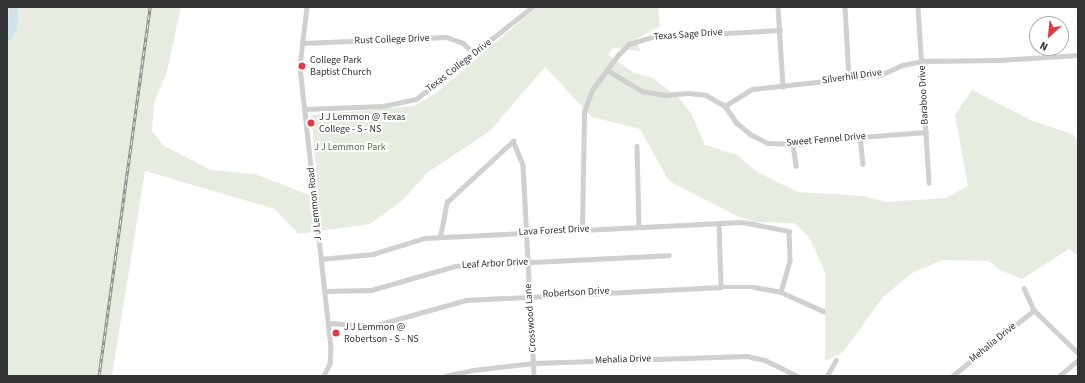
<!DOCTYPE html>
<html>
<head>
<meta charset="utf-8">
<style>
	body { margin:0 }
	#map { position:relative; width:1085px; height:383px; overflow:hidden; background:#fff; font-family:"Source Sans 3",sans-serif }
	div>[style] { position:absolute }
	.green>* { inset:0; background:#e6ecdf }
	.river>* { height:9px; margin:-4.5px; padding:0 4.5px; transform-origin:4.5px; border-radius:4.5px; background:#cfe2ee }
	.minor>* { height:4.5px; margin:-2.25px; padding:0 2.25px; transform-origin:2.25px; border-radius:2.25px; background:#d0d0d0 }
	.rail>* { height:3px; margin-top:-1.5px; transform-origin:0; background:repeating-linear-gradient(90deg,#fff 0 4.5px,#888 0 9px); box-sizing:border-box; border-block:1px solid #888 }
	.dots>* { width:11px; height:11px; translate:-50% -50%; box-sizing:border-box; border:2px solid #fff; border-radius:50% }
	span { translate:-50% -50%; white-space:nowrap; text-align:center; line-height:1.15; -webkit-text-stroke:4px #fff; paint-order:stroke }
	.street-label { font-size:10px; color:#333 }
	.poi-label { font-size:10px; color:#333 }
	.left { translate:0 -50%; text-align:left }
	.park-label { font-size:10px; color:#56703f }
	.frame { position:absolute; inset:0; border:8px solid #333; pointer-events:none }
	.north { position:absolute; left:1029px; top:16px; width:40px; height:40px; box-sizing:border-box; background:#fff; border:1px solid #adadad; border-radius:50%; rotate:207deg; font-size:11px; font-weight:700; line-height:16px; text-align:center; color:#333 }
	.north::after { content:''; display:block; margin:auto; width:14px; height:18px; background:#e63946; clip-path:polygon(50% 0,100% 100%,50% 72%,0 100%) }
</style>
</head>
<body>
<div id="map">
	<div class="green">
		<i style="clip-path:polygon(7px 7px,181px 7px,167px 71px,154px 103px,152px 131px,164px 146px,211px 170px,255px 174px,319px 199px,311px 115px,414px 106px,436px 93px,537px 7px,658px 7px,660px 26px,635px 40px,641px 51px,613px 48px,608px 55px,634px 73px,653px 78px,679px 98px,691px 113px,705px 145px,737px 155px,757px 172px,798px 192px,864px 196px,886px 202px,946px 198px,968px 186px,955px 115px,972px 90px,1033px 121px,1072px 134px,1078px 141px,1078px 256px,1069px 249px,1022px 279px,1000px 270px,989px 261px,942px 260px,912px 273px,883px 297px,843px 352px,825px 361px,825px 272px,809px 237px,794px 223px,755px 222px,739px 217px,669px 181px,640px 129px,592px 117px,545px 67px,490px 131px,427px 173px,403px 200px,370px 224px,298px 234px,275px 209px,145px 171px,112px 376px,7px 376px)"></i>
	</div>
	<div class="river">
		<i style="left:7px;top:36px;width:10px;rotate:-61deg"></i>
		<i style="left:12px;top:27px;width:20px;rotate:-87deg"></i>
	</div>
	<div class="minor">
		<i style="left:307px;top:7px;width:60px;rotate:96.7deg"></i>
		<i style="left:300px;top:67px;width:281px;rotate:83.7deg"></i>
		<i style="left:331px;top:346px;width:18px;rotate:93deg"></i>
		<i style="left:330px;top:364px;width:13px;rotate:117deg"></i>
		<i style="left:778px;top:7px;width:80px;rotate:86.4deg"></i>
		<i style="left:845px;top:7px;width:72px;rotate:86.8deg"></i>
		<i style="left:918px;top:7px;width:176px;rotate:86.4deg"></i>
		<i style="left:303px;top:43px;width:143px;rotate:-2.4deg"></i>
		<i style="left:446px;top:37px;width:18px;rotate:19deg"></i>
		<i style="left:463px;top:43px;width:16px;rotate:43deg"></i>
		<i style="left:607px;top:70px;width:41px;rotate:31deg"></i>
		<i style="left:642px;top:91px;width:23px;rotate:10deg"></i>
		<i style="left:665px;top:95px;width:23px;rotate:-5deg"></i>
		<i style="left:688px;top:93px;width:18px;rotate:6deg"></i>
		<i style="left:706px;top:95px;width:22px;rotate:30deg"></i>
		<i style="left:725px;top:106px;width:21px;rotate:55deg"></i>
		<i style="left:737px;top:123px;width:17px;rotate:40deg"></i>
		<i style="left:750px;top:134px;width:20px;rotate:27deg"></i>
		<i style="left:768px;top:143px;width:33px;rotate:2deg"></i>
		<i style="left:801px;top:144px;width:33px;rotate:-9deg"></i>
		<i style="left:834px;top:139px;width:92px;rotate:-4.4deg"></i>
		<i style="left:725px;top:106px;width:32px;rotate:-32deg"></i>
		<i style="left:752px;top:89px;width:129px;rotate:-6.2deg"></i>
		<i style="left:880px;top:75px;width:24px;rotate:-24deg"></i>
		<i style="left:902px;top:65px;width:20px;rotate:-11deg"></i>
		<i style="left:922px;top:61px;width:77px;rotate:-0.7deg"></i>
		<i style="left:999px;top:60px;width:79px;rotate:-3.6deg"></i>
		<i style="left:305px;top:109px;width:78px;rotate:-2.2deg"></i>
		<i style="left:383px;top:106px;width:34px;rotate:-12deg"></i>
		<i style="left:416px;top:99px;width:148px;rotate:-38.4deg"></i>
		<i style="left:860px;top:136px;width:28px;rotate:84deg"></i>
		<i style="left:793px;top:144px;width:22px;rotate:82deg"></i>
		<i style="left:637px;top:146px;width:81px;rotate:88.6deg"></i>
		<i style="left:719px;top:223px;width:64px;rotate:88.2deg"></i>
		<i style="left:582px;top:230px;width:118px;rotate:-89deg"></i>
		<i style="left:584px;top:112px;width:23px;rotate:-70deg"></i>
		<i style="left:592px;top:90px;width:44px;rotate:-53.4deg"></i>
		<i style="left:618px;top:55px;width:16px;rotate:-45deg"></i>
		<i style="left:629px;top:44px;width:24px;rotate:-17deg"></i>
		<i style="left:652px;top:37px;width:128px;rotate:-3.1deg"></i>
		<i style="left:440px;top:237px;width:36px;rotate:-79deg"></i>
		<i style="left:447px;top:202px;width:90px;rotate:-42.7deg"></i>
		<i style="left:513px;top:141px;width:26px;rotate:67deg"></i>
		<i style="left:523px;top:165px;width:211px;rotate:87deg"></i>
		<i style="left:321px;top:259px;width:52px;rotate:-5.5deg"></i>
		<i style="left:373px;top:254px;width:54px;rotate:-17.1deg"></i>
		<i style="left:425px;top:238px;width:317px;rotate:-2.9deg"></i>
		<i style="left:742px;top:222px;width:48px;rotate:10.8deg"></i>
		<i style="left:789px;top:231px;width:30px;rotate:88deg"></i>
		<i style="left:790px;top:261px;width:32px;rotate:106deg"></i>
		<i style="left:1024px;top:288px;width:24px;rotate:66deg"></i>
		<i style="left:1034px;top:310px;width:62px;rotate:44.3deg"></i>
		<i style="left:324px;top:291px;width:47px;rotate:-1.2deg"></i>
		<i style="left:371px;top:290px;width:87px;rotate:-15.9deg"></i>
		<i style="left:455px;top:266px;width:214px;rotate:-2.9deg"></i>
		<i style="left:329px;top:323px;width:44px;rotate:3.9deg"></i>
		<i style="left:373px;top:326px;width:97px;rotate:-15.6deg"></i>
		<i style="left:466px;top:300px;width:255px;rotate:-2.9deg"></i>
		<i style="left:721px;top:287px;width:33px"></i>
		<i style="left:754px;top:287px;width:27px;rotate:10deg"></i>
		<i style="left:781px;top:292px;width:46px;rotate:24.3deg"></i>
		<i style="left:445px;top:376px;width:29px;rotate:-12deg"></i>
		<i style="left:473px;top:370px;width:61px;rotate:-6.5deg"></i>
		<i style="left:534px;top:363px;width:213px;rotate:-1.9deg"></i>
		<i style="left:747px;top:356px;width:18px;rotate:13deg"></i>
		<i style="left:765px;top:360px;width:37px;rotate:26deg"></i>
		<i style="left:827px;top:376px;width:18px;rotate:-61deg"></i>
		<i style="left:952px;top:376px;width:105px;rotate:-38.8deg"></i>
		<i style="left:1059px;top:376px;width:25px;rotate:-40deg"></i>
	</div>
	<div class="rail">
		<i style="left:99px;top:376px;width:373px;rotate:-82.1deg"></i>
	</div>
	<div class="dots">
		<i style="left:302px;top:66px;background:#e63946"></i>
		<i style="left:311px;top:123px;background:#e63946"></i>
		<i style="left:336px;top:333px;background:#e63946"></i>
	</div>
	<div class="street-label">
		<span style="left:688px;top:35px;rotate:-4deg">Texas Sage Drive</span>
		<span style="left:392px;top:40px;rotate:-2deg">Rust College Drive</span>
		<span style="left:459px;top:66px;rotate:-38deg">Texas College Drive</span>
		<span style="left:852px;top:77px;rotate:-8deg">Silverhill Drive</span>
		<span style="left:924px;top:95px;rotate:-93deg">Baraboo Drive</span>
		<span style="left:826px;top:140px;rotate:-5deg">Sweet Fennel Drive</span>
		<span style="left:315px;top:204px;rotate:-96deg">J J Lemmon Road</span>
		<span style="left:554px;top:231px;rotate:-3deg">Lava Forest Drive</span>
		<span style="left:495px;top:264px;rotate:-3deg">Leaf Arbor Drive</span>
		<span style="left:576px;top:293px;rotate:-3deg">Robertson Drive</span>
		<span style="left:531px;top:318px;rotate:-94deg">Crosswood Lane</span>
		<span style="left:993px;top:343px;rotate:-39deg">Mehalia Drive</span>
		<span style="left:623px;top:360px;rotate:-2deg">Mehalia Drive</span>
	</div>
	<div class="poi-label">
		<span class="left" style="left:310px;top:66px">College Park<br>Baptist Church</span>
		<span class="left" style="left:319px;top:123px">J J Lemmon @ Texas<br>College - S - NS</span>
		<span class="left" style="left:344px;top:333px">J J Lemmon @<br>Robertson - S - NS</span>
	</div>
	<div class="park-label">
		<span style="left:350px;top:148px">J J Lemmon Park</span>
	</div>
	<div class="frame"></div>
	<div class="north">N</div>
</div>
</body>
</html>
